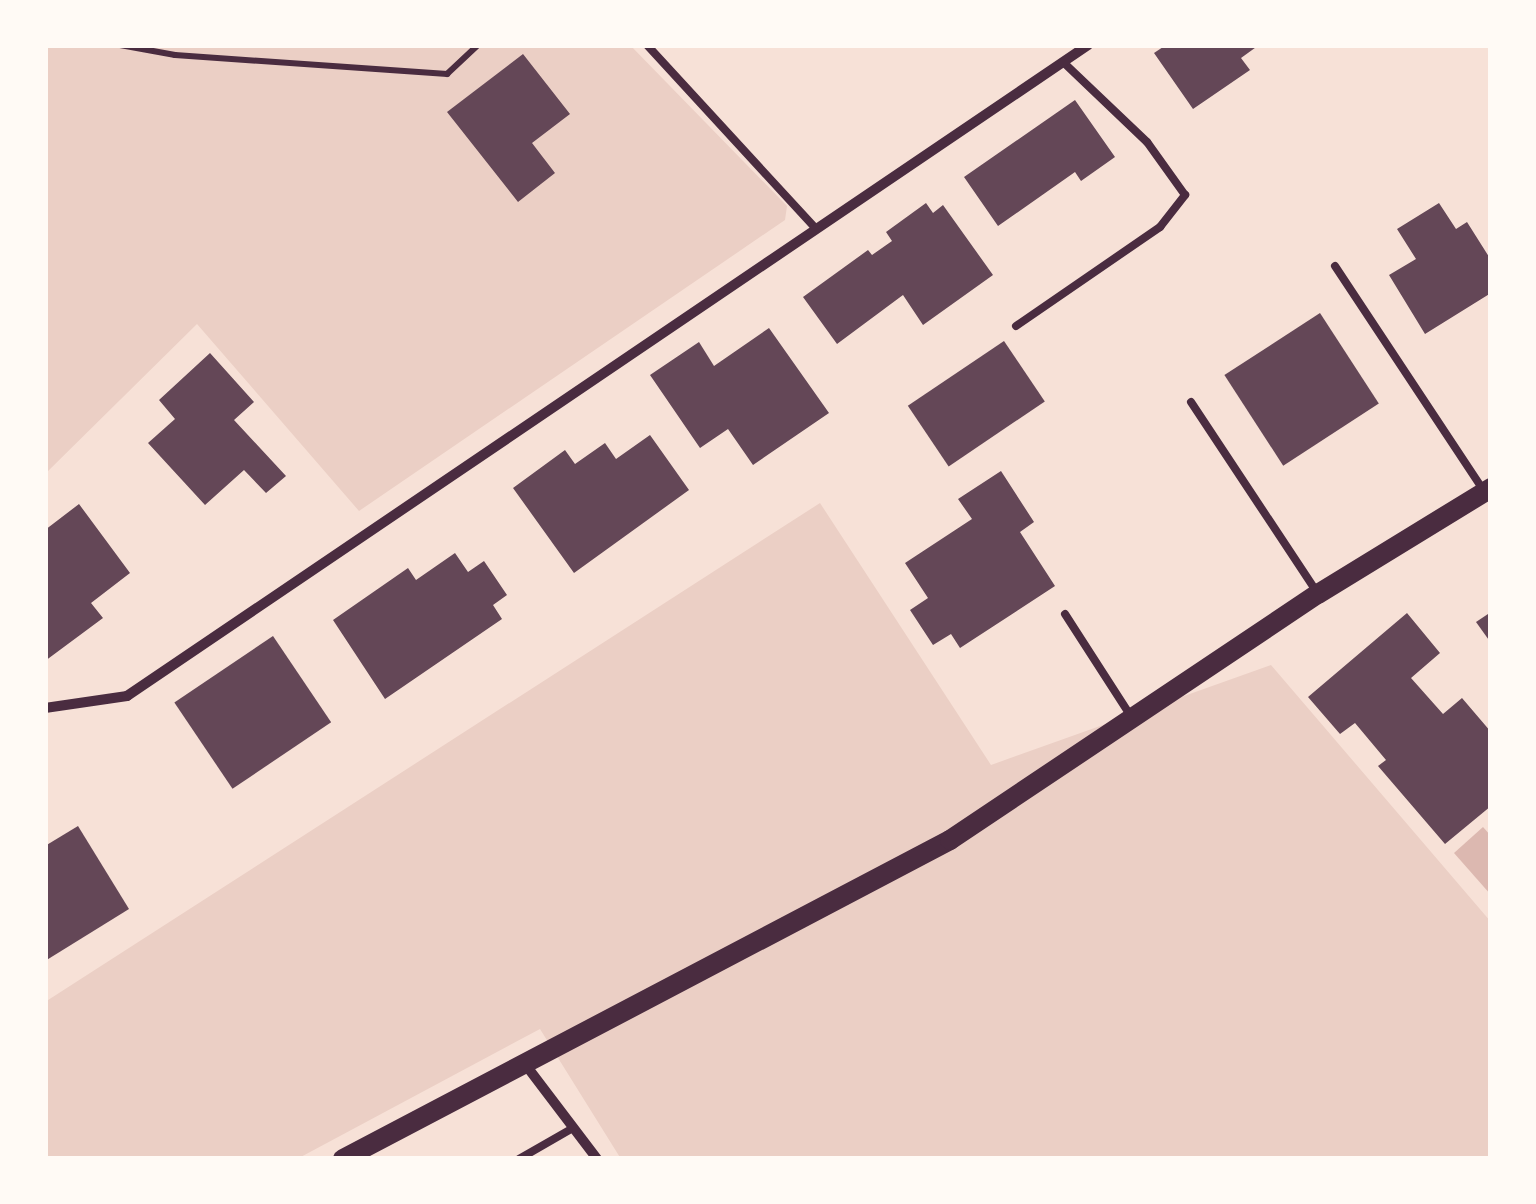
<!DOCTYPE html>
<html>
<head>
<meta charset="utf-8">
<style>
	body { margin:0 }
	#map { position:relative; width:1536px; height:1204px; overflow:hidden; background:#f7e1d7; font-family:Bitter,serif }
	div>[style] { position:absolute }
	.green>* { inset:0; background:#ebcfc5 }
	.water>* { inset:0; background:#dcb8b0 }
	.building>* { inset:0; background:#644757; transform-origin:0 0 }
	.path>* { height:6px; margin:-3px; padding:0 3px; transform-origin:3px; border-radius:3px; background:#4a2c40 }
	.service>* { height:8px; margin:-4px; padding:0 4px; transform-origin:4px; border-radius:4px; background:#4a2c40 }
	.minor>* { height:10px; margin:-5px; padding:0 5px; transform-origin:5px; border-radius:5px; background:#4a2c40 }
	.secondary>* { height:20px; margin:-10px; padding:0 10px; transform-origin:10px; border-radius:10px; background:#4a2c40 }
	span { translate:-50% -50%; white-space:nowrap; text-align:center; line-height:1.15; -webkit-text-stroke:9px #fffaf5; paint-order:stroke }
	.frame { position:absolute; inset:0; border:48px solid #fffaf5; pointer-events:none }
</style>
</head>
<body>
<div id="map">
	<div class="green">
		<i style="clip-path:polygon(45px 45px,630px 45px,787px 206px,785px 220px,359px 511px,197px 324px,45px 474px)"></i>
		<i style="clip-path:polygon(820px 503px,991px 765px,1271px 665px,1491px 922px,1491px 1159px,621px 1159px,540px 1029px,297px 1159px,45px 1159px,45px 1002px)"></i>
	</div>
	<div class="water">
		<i style="clip-path:polygon(1483px 827px,1491px 836px,1491px 895px,1454px 853px)"></i>
	</div>
	<div class="building">
		<i style="clip-path:polygon(1166px 45px,1259px 45px,1241px 58px,1250px 70px,1193px 109px,1154px 53px)"></i>
		<i style="clip-path:polygon(523px 54px,570px 114px,532px 143px,555px 173px,518px 202px,447px 112px)"></i>
		<i style="clip-path:polygon(1075px 100px,1115px 157px,1081px 181px,1075px 172px,998px 226px,964px 177px)"></i>
		<i style="clip-path:polygon(926px 203px,933px 213px,943px 205px,993px 275px,923px 325px,903px 295px,837px 344px,803px 297px,868px 250px,872px 255px,892px 241px,886px 232px)"></i>
		<i style="clip-path:polygon(1439px 203px,1456px 229px,1467px 222px,1491px 260px,1491px 293px,1425px 334px,1389px 275px,1416px 259px,1397px 229px)"></i>
		<i style="left:1320px;top:313px;width:108px;height:114px;rotate:57deg"></i>
		<i style="clip-path:polygon(769px 328px,829px 413px,753px 465px,728px 429px,700px 448px,650px 375px,699px 342px,714px 366px)"></i>
		<i style="left:1004px;top:341px;width:73px;height:116px;rotate:56deg"></i>
		<i style="clip-path:polygon(210px 353px,254px 402px,234px 420px,286px 476px,266px 493px,244px 470px,205px 505px,148px 443px,175px 419px,159px 400px)"></i>
		<i style="clip-path:polygon(650px 435px,689px 490px,574px 573px,513px 488px,565px 450px,575px 464px,605px 443px,616px 459px)"></i>
		<i style="clip-path:polygon(1001px 471px,1034px 522px,1020px 532px,1055px 586px,960px 648px,951px 634px,933px 645px,910px 610px,928px 598px,905px 563px,972px 519px,958px 499px)"></i>
		<i style="clip-path:polygon(79px 504px,130px 573px,91px 603px,103px 618px,45px 661px,45px 530px)"></i>
		<i style="clip-path:polygon(455px 553px,468px 572px,484px 561px,507px 595px,493px 605px,502px 619px,385px 699px,333px 620px,408px 568px,416px 580px)"></i>
		<i style="clip-path:polygon(1491px 612px,1491px 643px,1476px 622px)"></i>
		<i style="clip-path:polygon(1407px 613px,1440px 653px,1411px 678px,1443px 714px,1462px 698px,1491px 732px,1491px 806px,1445px 844px,1378px 766px,1386px 760px,1355px 723px,1340px 734px,1308px 697px)"></i>
		<i style="left:273px;top:636px;width:104px;height:119px;rotate:56deg"></i>
		<i style="clip-path:polygon(78px 826px,129px 909px,45px 961px,45px 846px)"></i>
	</div>
	<div class="path">
		<i style="left:120px;top:45px;width:56px;rotate:10.3deg"></i>
		<i style="left:175px;top:55px;width:273px;rotate:4deg"></i>
		<i style="left:447px;top:74px;width:42px;rotate:-43.1deg"></i>
	</div>
	<div class="service">
		<i style="left:647px;top:45px;width:250px;rotate:47.4deg"></i>
		<i style="left:1335px;top:266px;width:270px;rotate:56.5deg"></i>
		<i style="left:1016px;top:326px;width:175px;rotate:-34.5deg"></i>
		<i style="left:1160px;top:227px;width:41px;rotate:-52deg"></i>
		<i style="left:1185px;top:195px;width:65px;rotate:-125.6deg"></i>
		<i style="left:1147px;top:142px;width:115px;rotate:-136.4deg"></i>
		<i style="left:1191px;top:402px;width:230px;rotate:56.5deg"></i>
		<i style="left:1065px;top:614px;width:120px;rotate:57.2deg"></i>
		<i style="left:519px;top:1159px;width:62px;rotate:-29.9deg"></i>
	</div>
	<div class="minor">
		<i style="left:45px;top:708px;width:83px;rotate:-8.3deg"></i>
		<i style="left:127px;top:696px;width:1161px;rotate:-34.11deg"></i>
		<i style="left:525px;top:1064px;width:119px;rotate:52.8deg"></i>
	</div>
	<div class="secondary">
		<i style="left:343px;top:1159px;width:686px;rotate:-27.72deg"></i>
		<i style="left:950px;top:840px;width:443px;rotate:-33.8deg"></i>
		<i style="left:1318px;top:594px;width:203px;rotate:-31.5deg"></i>
	</div>
	<div class="frame"></div>
</div>
</body>
</html>
